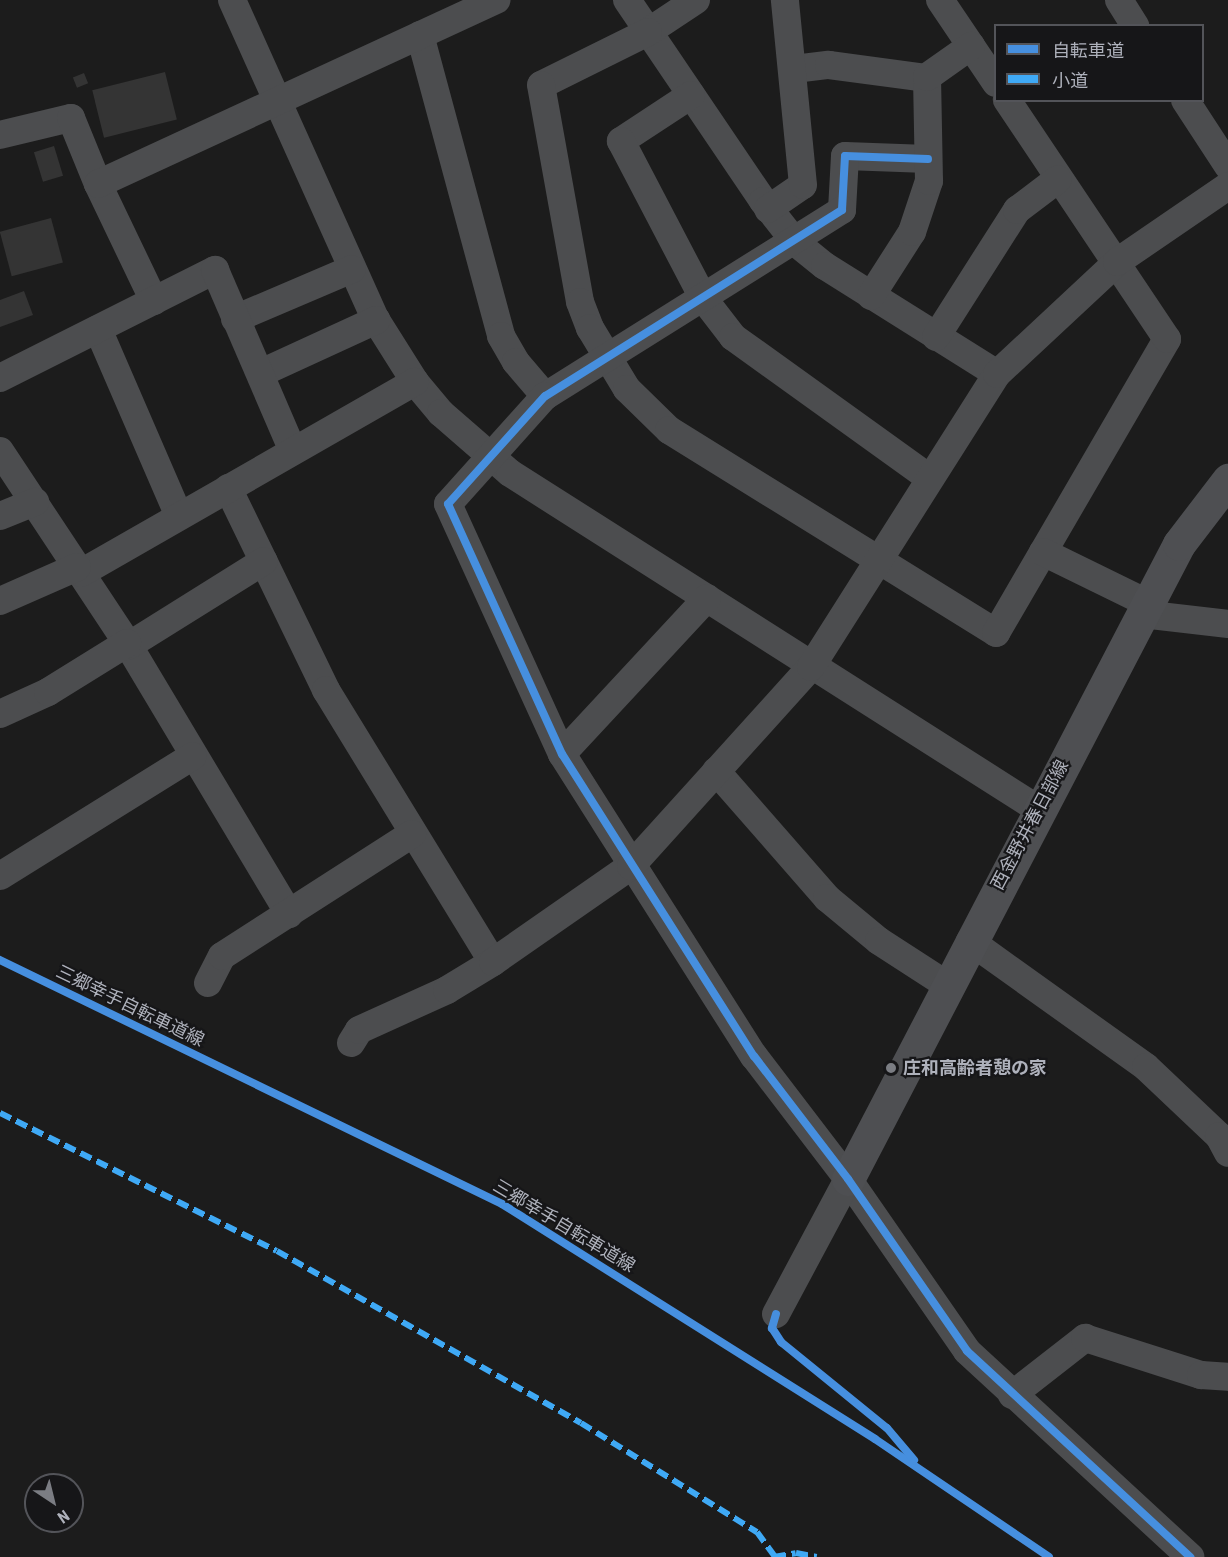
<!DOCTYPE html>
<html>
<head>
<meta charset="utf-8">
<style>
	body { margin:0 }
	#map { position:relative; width:1228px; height:1557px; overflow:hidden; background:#1c1c1c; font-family:"Roboto Condensed","Noto Sans JP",sans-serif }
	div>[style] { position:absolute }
	.building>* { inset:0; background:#343434; transform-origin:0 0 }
	.minor>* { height:28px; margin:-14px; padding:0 14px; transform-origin:14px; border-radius:14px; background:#4c4d4f }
	.major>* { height:33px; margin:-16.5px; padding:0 16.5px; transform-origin:16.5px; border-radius:16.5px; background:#4e4f52 }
	.quiet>* { height:6px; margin-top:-3px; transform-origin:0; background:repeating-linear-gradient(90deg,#3fa9f5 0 12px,transparent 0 18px) }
	.cycleway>* { height:8px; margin:-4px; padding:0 4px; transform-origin:4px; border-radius:4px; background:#468fdf }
	.dots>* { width:16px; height:16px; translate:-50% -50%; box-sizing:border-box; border:3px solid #161618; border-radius:50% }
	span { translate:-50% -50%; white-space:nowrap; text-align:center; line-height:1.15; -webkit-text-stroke:4.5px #161618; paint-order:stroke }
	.street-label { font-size:18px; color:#aeb1bb }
	.poi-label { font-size:18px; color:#aeb1bb; font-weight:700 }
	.left { translate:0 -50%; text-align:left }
	.legend { position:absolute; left:994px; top:24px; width:210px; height:78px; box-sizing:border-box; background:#161618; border:2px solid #535459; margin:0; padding:8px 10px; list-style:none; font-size:18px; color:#aeb1bb }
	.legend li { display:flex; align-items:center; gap:12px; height:30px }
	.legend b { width:30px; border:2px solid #535459 }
	.north { position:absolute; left:24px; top:1473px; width:60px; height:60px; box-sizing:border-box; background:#161618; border:2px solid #535459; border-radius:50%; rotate:145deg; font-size:16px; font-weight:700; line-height:24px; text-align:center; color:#aeb1bb }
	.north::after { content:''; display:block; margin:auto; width:21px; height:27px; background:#7b7d83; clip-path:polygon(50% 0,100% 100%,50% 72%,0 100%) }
</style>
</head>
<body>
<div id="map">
	<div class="building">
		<i style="left:165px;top:72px;width:49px;height:75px;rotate:76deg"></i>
		<i style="left:84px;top:73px;width:11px;height:12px;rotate:68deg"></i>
		<i style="left:54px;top:146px;width:31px;height:21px;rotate:73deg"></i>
		<i style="left:51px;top:218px;width:46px;height:53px;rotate:75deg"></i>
		<i style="clip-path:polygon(24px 291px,33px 315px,0 327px,0 300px)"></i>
	</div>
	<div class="minor">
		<i style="left:232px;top:0;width:351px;rotate:65.8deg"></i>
		<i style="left:376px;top:320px;width:73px;rotate:57.8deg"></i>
		<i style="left:415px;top:382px;width:40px;rotate:50deg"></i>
		<i style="left:441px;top:413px;width:91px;rotate:41deg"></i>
		<i style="left:510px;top:473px;width:626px;rotate:32.47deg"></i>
		<i style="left:627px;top:0;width:243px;rotate:55.9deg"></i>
		<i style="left:763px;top:201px;width:52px;rotate:52deg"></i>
		<i style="left:795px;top:242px;width:38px;rotate:39deg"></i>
		<i style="left:825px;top:266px;width:203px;rotate:32.1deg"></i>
		<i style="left:696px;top:0;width:58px;rotate:146.3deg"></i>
		<i style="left:648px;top:32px;width:119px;rotate:153.6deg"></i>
		<i style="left:541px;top:85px;width:220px;rotate:79.8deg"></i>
		<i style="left:580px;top:302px;width:28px;rotate:69deg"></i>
		<i style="left:590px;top:328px;width:71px;rotate:58.8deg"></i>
		<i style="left:627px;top:389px;width:59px;rotate:44.3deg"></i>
		<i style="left:669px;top:430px;width:385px;rotate:31.8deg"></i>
		<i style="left:996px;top:633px;width:340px;rotate:-59.8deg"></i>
		<i style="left:1167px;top:339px;width:288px;rotate:-123.8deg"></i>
		<i style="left:940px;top:0;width:100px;rotate:56deg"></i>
		<i style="left:1119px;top:0;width:31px;rotate:58deg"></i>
		<i style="left:420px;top:35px;width:312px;rotate:74.9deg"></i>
		<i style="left:501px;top:336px;width:30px;rotate:60deg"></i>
		<i style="left:516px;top:362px;width:45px;rotate:49.5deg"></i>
		<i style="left:794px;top:69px;width:35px;rotate:-7deg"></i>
		<i style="left:829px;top:65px;width:99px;rotate:7.6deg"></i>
		<i style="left:691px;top:95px;width:84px;rotate:146.7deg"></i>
		<i style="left:621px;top:141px;width:177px;rotate:62.4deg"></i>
		<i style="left:703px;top:298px;width:49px;rotate:52.4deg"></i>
		<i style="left:733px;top:337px;width:241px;rotate:35.7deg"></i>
		<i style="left:1185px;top:100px;width:79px;rotate:56.9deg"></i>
		<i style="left:0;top:135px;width:73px;rotate:-13.5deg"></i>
		<i style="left:71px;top:118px;width:71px;rotate:67.8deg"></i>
		<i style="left:928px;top:159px;width:83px;rotate:-177.9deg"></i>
		<i style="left:845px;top:156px;width:54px;rotate:93.2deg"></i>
		<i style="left:842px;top:210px;width:350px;rotate:147.9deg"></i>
		<i style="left:545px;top:396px;width:145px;rotate:131.9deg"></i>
		<i style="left:448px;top:504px;width:275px;rotate:65.5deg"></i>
		<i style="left:562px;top:754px;width:358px;rotate:57.6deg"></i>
		<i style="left:754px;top:1056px;width:155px;rotate:52.6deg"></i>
		<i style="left:848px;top:1179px;width:209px;rotate:55.3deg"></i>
		<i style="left:967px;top:1351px;width:304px;rotate:42.7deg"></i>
		<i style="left:768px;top:209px;width:42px;rotate:-34.4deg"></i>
		<i style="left:803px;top:185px;width:186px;rotate:-95.6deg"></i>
		<i style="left:871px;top:296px;width:76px;rotate:-57.4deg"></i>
		<i style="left:912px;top:232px;width:54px;rotate:-71.6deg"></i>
		<i style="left:929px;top:181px;width:104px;rotate:-91.1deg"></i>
		<i style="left:927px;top:77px;width:54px;rotate:-35.2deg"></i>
		<i style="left:154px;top:301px;width:130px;rotate:-115.6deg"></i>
		<i style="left:98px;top:184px;width:439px;rotate:-24.8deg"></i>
		<i style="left:235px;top:319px;width:127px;rotate:-23.1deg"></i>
		<i style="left:98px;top:329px;width:204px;rotate:66.6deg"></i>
		<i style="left:936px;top:337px;width:151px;rotate:-57.5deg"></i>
		<i style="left:1017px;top:210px;width:51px;rotate:-37.1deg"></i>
		<i style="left:261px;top:373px;width:127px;rotate:-24.7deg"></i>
		<i style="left:0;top:378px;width:241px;rotate:-26.7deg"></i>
		<i style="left:215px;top:270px;width:197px;rotate:66.7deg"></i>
		<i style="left:0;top:451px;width:230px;rotate:56.5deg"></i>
		<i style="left:127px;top:643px;width:316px;rotate:59.1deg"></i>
		<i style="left:228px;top:488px;width:225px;rotate:64.1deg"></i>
		<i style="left:326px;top:690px;width:319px;rotate:58.5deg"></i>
		<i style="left:0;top:516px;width:38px;rotate:-22deg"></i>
		<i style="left:1043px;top:552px;width:116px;rotate:26.1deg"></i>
		<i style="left:81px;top:573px;width:385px;rotate:-29.8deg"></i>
		<i style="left:0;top:601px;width:84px;rotate:-23.8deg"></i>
		<i style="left:1142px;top:614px;width:87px;rotate:6.6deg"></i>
		<i style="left:128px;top:646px;width:160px;rotate:-32deg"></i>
		<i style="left:0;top:714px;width:53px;rotate:-24.6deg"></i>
		<i style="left:48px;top:692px;width:93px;rotate:-31.8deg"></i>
		<i style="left:562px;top:754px;width:213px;rotate:-47.1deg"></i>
		<i style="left:716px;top:771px;width:169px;rotate:48.8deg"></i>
		<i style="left:827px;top:898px;width:67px;rotate:39.6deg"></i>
		<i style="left:879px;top:941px;width:81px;rotate:32.9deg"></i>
		<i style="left:0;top:876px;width:227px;rotate:-31.9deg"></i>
		<i style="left:970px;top:941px;width:216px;rotate:35.6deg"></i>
		<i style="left:1146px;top:1067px;width:100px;rotate:43.4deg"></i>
		<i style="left:1219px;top:1136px;width:19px;rotate:62deg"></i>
		<i style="left:208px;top:983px;width:30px;rotate:-63deg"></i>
		<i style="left:222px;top:956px;width:226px;rotate:-32.7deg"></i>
		<i style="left:351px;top:1043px;width:15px;rotate:-58deg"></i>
		<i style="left:359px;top:1030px;width:97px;rotate:-24.4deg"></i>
		<i style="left:447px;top:990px;width:54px;rotate:-31.3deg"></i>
		<i style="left:493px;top:962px;width:168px;rotate:-34.8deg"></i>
		<i style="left:631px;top:866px;width:268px;rotate:-47.9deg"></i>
		<i style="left:811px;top:667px;width:347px;rotate:-57.6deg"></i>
		<i style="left:997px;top:374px;width:164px;rotate:-43deg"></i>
		<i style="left:1117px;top:262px;width:135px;rotate:-34.4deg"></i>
		<i style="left:776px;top:1314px;width:153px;rotate:-61.9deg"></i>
		<i style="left:1012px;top:1395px;width:93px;rotate:-38deg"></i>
		<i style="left:1085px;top:1338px;width:122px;rotate:17.7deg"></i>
		<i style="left:1201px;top:1375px;width:27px;rotate:4deg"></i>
	</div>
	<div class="major">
		<i style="left:848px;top:1179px;width:716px;rotate:-62.47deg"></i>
		<i style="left:1179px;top:544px;width:81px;rotate:-52.6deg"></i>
	</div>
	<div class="quiet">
		<i style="left:0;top:1113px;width:309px;rotate:26.5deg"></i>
		<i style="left:277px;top:1251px;width:349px;rotate:29.5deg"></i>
		<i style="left:581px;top:1423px;width:207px;rotate:31.8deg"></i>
		<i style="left:757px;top:1532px;width:31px;rotate:54deg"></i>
		<i style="left:774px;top:1557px;width:22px;rotate:-10deg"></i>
		<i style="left:796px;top:1553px;width:21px;rotate:11deg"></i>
	</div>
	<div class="cycleway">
		<i style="left:928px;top:159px;width:83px;rotate:-177.9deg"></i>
		<i style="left:845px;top:156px;width:54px;rotate:93.2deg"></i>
		<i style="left:842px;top:210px;width:350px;rotate:147.9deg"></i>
		<i style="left:545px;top:396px;width:145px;rotate:131.9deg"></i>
		<i style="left:448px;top:504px;width:275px;rotate:65.5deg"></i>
		<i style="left:562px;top:754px;width:358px;rotate:57.6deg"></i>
		<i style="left:754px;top:1056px;width:155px;rotate:52.6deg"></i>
		<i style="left:848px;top:1179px;width:209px;rotate:55.3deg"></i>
		<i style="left:967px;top:1351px;width:304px;rotate:42.7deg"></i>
		<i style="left:0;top:960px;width:558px;rotate:25.92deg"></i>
		<i style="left:502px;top:1204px;width:441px;rotate:32.2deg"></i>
		<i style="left:875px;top:1439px;width:210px;rotate:34.1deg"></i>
		<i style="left:776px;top:1314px;width:15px;rotate:106deg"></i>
		<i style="left:772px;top:1328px;width:17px;rotate:57deg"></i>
		<i style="left:781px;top:1342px;width:136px;rotate:39.1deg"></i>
		<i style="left:887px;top:1428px;width:42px;rotate:49.8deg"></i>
	</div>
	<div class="dots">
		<i style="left:891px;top:1068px;background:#7b7d83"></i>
	</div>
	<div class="street-label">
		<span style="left:1030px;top:825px;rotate:-62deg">西金野井春日部線</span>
		<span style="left:130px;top:1006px;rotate:26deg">三郷幸手自転車道線</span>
		<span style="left:564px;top:1226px;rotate:31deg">三郷幸手自転車道線</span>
	</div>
	<div class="poi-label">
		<span class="left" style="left:903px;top:1068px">庄和高齢者憩の家</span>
	</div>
	<ul class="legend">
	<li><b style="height:8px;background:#468fdf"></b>自転車道</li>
	<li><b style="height:8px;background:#3fa9f5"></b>小道</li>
	</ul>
	<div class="north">N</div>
</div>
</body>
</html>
